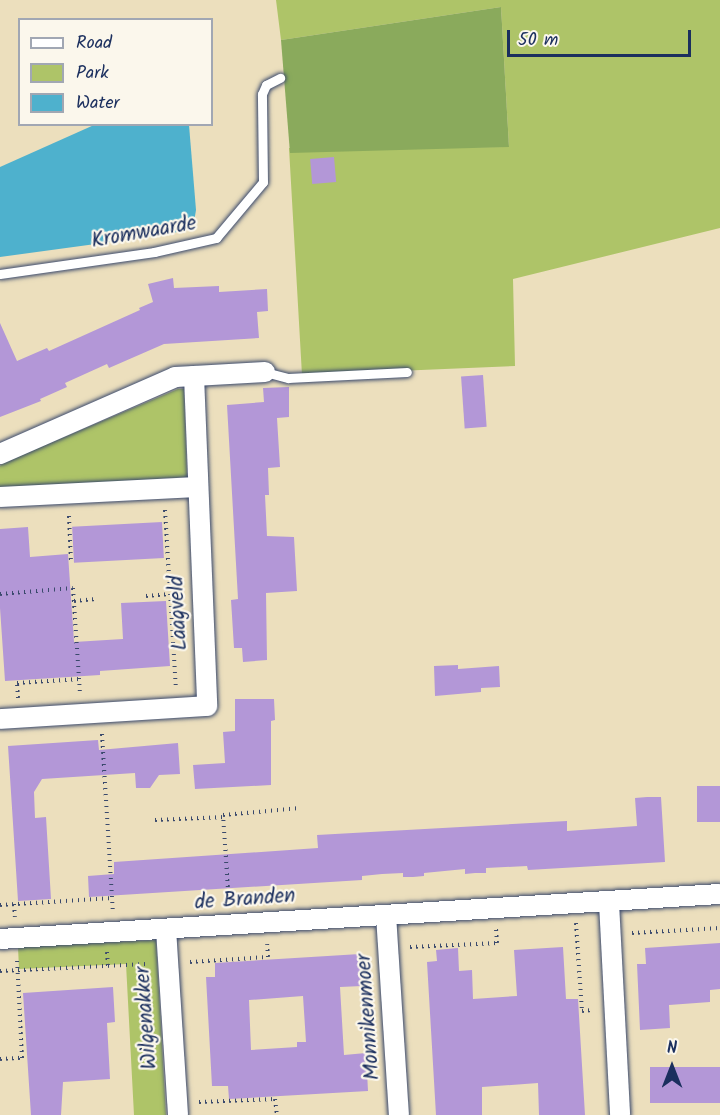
<!DOCTYPE html>
<html>
<head>
<meta charset="utf-8">
<style>
	body { margin:0 }
	#map { position:relative; width:720px; height:1115px; overflow:hidden; background:#ecdfbd; font-family:Kalam,sans-serif }
	div>[style] { position:absolute }
	.green>* { inset:0; background:#aec468 }
	.forest>* { inset:0; background:#8aaa5c }
	.water>* { inset:0; background:#4eb1cd }
	.building>* { inset:0; background:#b397d7; transform-origin:0 0 }
	.path>* { height:4px; margin-top:-2px; transform-origin:0; background:repeating-linear-gradient(90deg,#3a496c 0 1.5px,transparent 0 6px) }
	.roads { filter:drop-shadow(0 0 2px #3a496c) drop-shadow(0 0 2px #3a496c) }
	.service>* { height:9px; margin:-4.5px; padding:0 4.5px; transform-origin:4.5px; border-radius:4.5px; background:#fff }
	.minor>* { height:20px; margin:-10px; padding:0 10px; transform-origin:10px; border-radius:10px; background:#fff }
	span { translate:-50% -50%; white-space:nowrap; text-align:center; line-height:1.15; -webkit-text-stroke:4.5px #fbf7ec; paint-order:stroke }
	.street-label { font-size:21px; color:#1b2f5e }
	.legend { position:absolute; left:18px; top:18px; width:195px; height:108px; box-sizing:border-box; background:#fbf7ec; border:2px solid #a1a7b3; margin:0; padding:8px 10px; list-style:none; font-size:18px; color:#1b2f5e }
	.legend li { display:flex; align-items:center; gap:12px; height:30px }
	.legend b { width:30px; border:2px solid #a1a7b3 }
	.north { position:absolute; left:642px; top:1037px; width:60px; height:60px; -webkit-text-stroke:4px #fbf7ec; paint-order:stroke; rotate:0deg; font-size:16px; font-weight:700; line-height:24px; text-align:center; color:#1b2f5e }
	.north::after { content:''; display:block; margin:auto; width:21px; height:27px; background:#1b2f5e; clip-path:polygon(50% 0,100% 100%,50% 72%,0 100%) }
	.scale { position:absolute; left:507px; top:30px; width:184px; height:27px; box-sizing:border-box; border:3px solid #1b2f5e; border-top:0; padding-left:8px; font-size:18px; line-height:21px; white-space:nowrap; color:#1b2f5e; -webkit-text-stroke:4px #fbf7ec; paint-order:stroke }
</style>
</head>
<body>
<div id="map">
	<div class="green">
		<i style="clip-path:polygon(276px 0,720px 0,720px 228px,513px 279px,515px 366px,302px 375px,289px 148px,509px 147px,501px 7px,281px 40px)"></i>
		<i style="clip-path:polygon(178px 389px,184px 389px,187px 477px,0 490px,0 466px,3px 463px)"></i>
		<i style="clip-path:polygon(156px 940px,166px 1115px,134px 1115px,126px 964px,19px 969px,18px 947px)"></i>
	</div>
	<div class="forest">
		<i style="clip-path:polygon(501px 7px,509px 147px,290px 153px,281px 40px)"></i>
	</div>
	<div class="water">
		<i style="clip-path:polygon(94px 125px,189px 125px,196px 210px,193px 228px,169px 234px,0 257px,0 167px)"></i>
	</div>
	<div class="building">
		<i style="left:334px;top:157px;width:25px;height:24px;rotate:85deg"></i>
		<i style="clip-path:polygon(173px 278px,174px 288px,219px 286px,219px 292px,267px 289px,268px 311px,257px 312px,259px 338px,164px 344px,109px 368px,107px 364px,65px 383px,67px 387px,40px 399px,41px 401px,0 417px,0 323px,17px 361px,47px 348px,49px 351px,140px 310px,139px 308px,153px 302px,148px 284px)"></i>
		<i style="left:483px;top:375px;width:52px;height:22px;rotate:86deg"></i>
		<i style="clip-path:polygon(289px 387px,289px 417px,277px 418px,280px 467px,268px 468px,269px 495px,265px 495px,267px 536px,294px 537px,297px 591px,266px 593px,267px 660px,243px 662px,242px 648px,234px 648px,231px 600px,238px 599px,227px 405px,264px 402px,263px 388px)"></i>
		<i style="left:162px;top:522px;width:36px;height:90px;rotate:87deg"></i>
		<i style="clip-path:polygon(28px 527px,30px 557px,68px 554px,74px 642px,123px 639px,121px 603px,166px 601px,170px 666px,100px 671px,100px 675px,5px 681px,0 608px,0 529px)"></i>
		<i style="clip-path:polygon(458px 665px,458px 669px,499px 666px,500px 687px,481px 688px,481px 692px,435px 696px,434px 666px)"></i>
		<i style="clip-path:polygon(235px 699px,274px 699px,275px 720px,271px 721px,271px 785px,195px 789px,193px 765px,225px 763px,223px 732px,235px 731px)"></i>
		<i style="clip-path:polygon(98px 740px,99px 750px,178px 743px,180px 774px,159px 775px,150px 788px,136px 788px,135px 773px,42px 779px,34px 792px,35px 818px,46px 817px,51px 899px,18px 901px,8px 746px)"></i>
		<i style="left:720px;top:786px;width:36px;height:23px;rotate:90deg"></i>
		<i style="clip-path:polygon(647px 797px,661px 797px,665px 862px,528px 870px,527px 866px,486px 868px,486px 873px,475px 873px,465px 874px,465px 869px,424px 873px,424px 876px,413px 877px,403px 877px,403px 873px,382px 874px,362px 876px,362px 880px,89px 897px,88px 876px,114px 874px,114px 862px,318px 848px,317px 835px,567px 821px,567px 831px,637px 826px,635px 798px)"></i>
		<i style="clip-path:polygon(720px 943px,720px 989px,710px 990px,710px 1002px,669px 1005px,670px 1028px,640px 1030px,637px 964px,646px 964px,645px 948px)"></i>
		<i style="clip-path:polygon(563px 947px,566px 999px,578px 999px,585px 1115px,539px 1115px,538px 1083px,482px 1087px,482px 1115px,436px 1115px,427px 962px,437px 961px,436px 950px,458px 948px,459px 971px,472px 970px,473px 999px,517px 996px,514px 950px)"></i>
		<i style="clip-path:polygon(evenodd,360px 954px,362px 986px,340px 987px,344px 1055px,366px 1053px,368px 1091px,229px 1099px,228px 1086px,212px 1086px,206px 977px,215px 977px,215px 963px,360px 954px,303px 996px,306px 1042px,297px 1042px,297px 1047px,251px 1050px,249px 1000px,303px 996px)"></i>
		<i style="clip-path:polygon(113px 987px,115px 1022px,107px 1023px,110px 1079px,63px 1082px,61px 1115px,31px 1115px,23px 993px)"></i>
		<i style="left:720px;top:1067px;width:36px;height:70px;rotate:90deg"></i>
	</div>
	<div class="path">
		<i style="left:165px;top:510px;width:178px;rotate:86.5deg"></i>
		<i style="left:69px;top:516px;width:45px;rotate:87.5deg"></i>
		<i style="left:0;top:594px;width:73px;rotate:-4.7deg"></i>
		<i style="left:73px;top:588px;width:106px;rotate:86.2deg"></i>
		<i style="left:146px;top:596px;width:24px;rotate:-5deg"></i>
		<i style="left:74px;top:601px;width:22px;rotate:-5deg"></i>
		<i style="left:18px;top:698px;width:15px;rotate:-94deg"></i>
		<i style="left:17px;top:683px;width:62px;rotate:-3.7deg"></i>
		<i style="left:102px;top:734px;width:178px;rotate:86.5deg"></i>
		<i style="left:155px;top:820px;width:69px;rotate:-2.5deg"></i>
		<i style="left:14px;top:904px;width:13px;rotate:86deg"></i>
		<i style="left:0;top:905px;width:113px;rotate:-3.5deg"></i>
		<i style="left:229px;top:905px;width:90px;rotate:-93.8deg"></i>
		<i style="left:223px;top:815px;width:77px;rotate:-5.2deg"></i>
		<i style="left:576px;top:923px;width:88px;rotate:86.1deg"></i>
		<i style="left:582px;top:1011px;width:10px;rotate:-6deg"></i>
		<i style="left:632px;top:933px;width:88px;rotate:-3.3deg"></i>
		<i style="left:410px;top:947px;width:87px;rotate:-2.6deg"></i>
		<i style="left:497px;top:943px;width:14px;rotate:-94deg"></i>
		<i style="left:107px;top:952px;width:14px;rotate:86deg"></i>
		<i style="left:190px;top:962px;width:78px;rotate:-3.7deg"></i>
		<i style="left:268px;top:957px;width:13px;rotate:-94deg"></i>
		<i style="left:0;top:971px;width:146px;rotate:-2.7deg"></i>
		<i style="left:0;top:1059px;width:22px;rotate:-3deg"></i>
		<i style="left:22px;top:1058px;width:100px;rotate:-92.9deg"></i>
		<i style="left:199px;top:1102px;width:76px;rotate:-2.3deg"></i>
		<i style="left:275px;top:1099px;width:16px;rotate:83deg"></i>
	</div>
	<div class="roads">
		<div class="service">
			<i style="left:0;top:274px;width:156px;rotate:-8.1deg"></i>
			<i style="left:154px;top:252px;width:64px;rotate:-12.7deg"></i>
			<i style="left:216px;top:238px;width:73px;rotate:-50deg"></i>
			<i style="left:263px;top:182px;width:88px;rotate:-90.7deg"></i>
			<i style="left:262px;top:94px;width:10px;rotate:-66deg"></i>
			<i style="left:266px;top:85px;width:16px;rotate:-27deg"></i>
			<i style="left:265px;top:372px;width:24px;rotate:15deg"></i>
			<i style="left:288px;top:378px;width:119px;rotate:-2.9deg"></i>
		</div>
		<div class="minor">
			<i style="left:194px;top:376px;width:71px;rotate:-3.2deg"></i>
			<i style="left:0;top:454px;width:191px;rotate:-23.7deg"></i>
			<i style="left:175px;top:377px;width:19px;rotate:-3deg"></i>
			<i style="left:194px;top:376px;width:330px;rotate:87.7deg"></i>
			<i style="left:207px;top:706px;width:207px;rotate:176.4deg"></i>
			<i style="left:0;top:497px;width:197px;rotate:-2.9deg"></i>
			<i style="left:609px;top:903px;width:212px;rotate:87deg"></i>
			<i style="left:386px;top:915px;width:200px;rotate:86.3deg"></i>
			<i style="left:166px;top:929px;width:186px;rotate:86.3deg"></i>
			<i style="left:0;top:939px;width:721px;rotate:-3.58deg"></i>
		</div>
	</div>
	<div class="street-label">
		<span style="left:144px;top:233px;rotate:-10deg">Kromwaarde</span>
		<span style="left:179px;top:613px;rotate:-93deg">Laagveld</span>
		<span style="left:245px;top:900px;rotate:-4deg">de Branden</span>
		<span style="left:369px;top:1017px;rotate:-94deg">Monnikenmoer</span>
		<span style="left:147px;top:1018px;rotate:-94deg">Wilgenakker</span>
	</div>
	<ul class="legend">
	<li><b style="height:8px;background:#fff"></b>Road</li>
	<li><b style="height:16px;background:#aec468"></b>Park</li>
	<li><b style="height:16px;background:#4eb1cd"></b>Water</li>
	</ul>
	<div class="north">N</div>
	<div class="scale">50 m</div>
</div>
</body>
</html>
